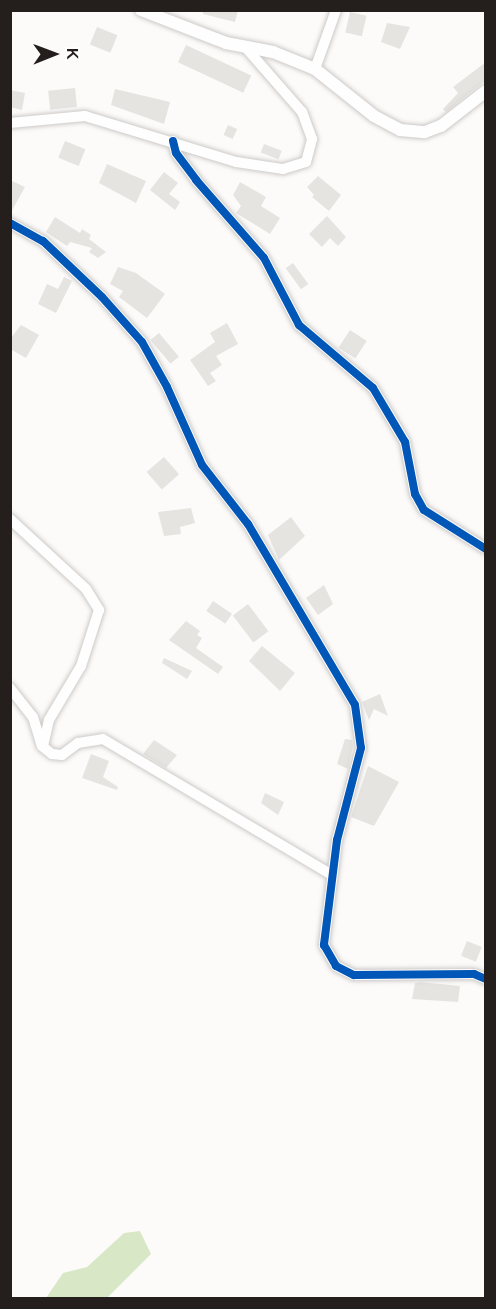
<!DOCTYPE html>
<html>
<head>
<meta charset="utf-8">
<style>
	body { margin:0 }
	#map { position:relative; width:496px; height:1309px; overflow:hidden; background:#fcfbfa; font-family:Helvetica,sans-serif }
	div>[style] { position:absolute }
	.green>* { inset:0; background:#d8e8c6 }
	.building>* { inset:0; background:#e6e4e1; transform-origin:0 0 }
	.roads { filter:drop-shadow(0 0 2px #cdcac7) drop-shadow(0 0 2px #cdcac7) }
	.minor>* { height:10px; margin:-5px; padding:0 5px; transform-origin:5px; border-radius:5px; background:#fffefe }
	.tertiary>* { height:12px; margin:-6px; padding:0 6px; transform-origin:6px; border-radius:6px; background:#fffefe }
	.cycleway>* { height:8px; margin:-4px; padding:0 4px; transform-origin:4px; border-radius:4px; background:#0057b8 }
	span { translate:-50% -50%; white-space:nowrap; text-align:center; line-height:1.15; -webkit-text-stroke:4.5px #fff; paint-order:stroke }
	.frame { position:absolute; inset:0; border:12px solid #241f1c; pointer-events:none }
	.north { position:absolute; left:24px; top:24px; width:60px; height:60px; -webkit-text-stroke:4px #fff; paint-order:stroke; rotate:89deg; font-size:16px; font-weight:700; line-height:24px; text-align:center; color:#241f1c }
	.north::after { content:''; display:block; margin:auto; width:21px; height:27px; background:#241f1c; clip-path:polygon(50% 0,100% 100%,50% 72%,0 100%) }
</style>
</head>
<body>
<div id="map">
	<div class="green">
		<i style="clip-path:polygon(140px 1231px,151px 1254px,107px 1298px,46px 1298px,63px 1273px,87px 1267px,124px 1233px)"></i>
	</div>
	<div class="building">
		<i style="clip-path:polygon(203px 10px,238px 10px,235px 22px,203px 14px)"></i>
		<i style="left:350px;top:12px;width:17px;height:21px;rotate:13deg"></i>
		<i style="clip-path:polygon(387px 23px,410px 27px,400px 49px,381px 42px)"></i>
		<i style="left:97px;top:27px;width:22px;height:19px;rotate:22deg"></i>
		<i style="left:186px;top:45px;width:72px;height:19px;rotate:25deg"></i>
		<i style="clip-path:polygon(486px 62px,486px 80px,446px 112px,443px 109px,458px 93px,453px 87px)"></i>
		<i style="left:75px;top:88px;width:19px;height:27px;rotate:84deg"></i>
		<i style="clip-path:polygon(115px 89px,170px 102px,164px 124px,111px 105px)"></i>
		<i style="clip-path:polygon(10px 90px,25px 93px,22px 110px,10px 107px)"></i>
		<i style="left:228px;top:125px;width:10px;height:11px;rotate:24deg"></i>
		<i style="left:65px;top:141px;width:22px;height:18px;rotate:22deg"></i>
		<i style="left:264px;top:144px;width:19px;height:9px;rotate:21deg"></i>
		<i style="clip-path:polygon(107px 164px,146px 181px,136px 203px,99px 183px)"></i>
		<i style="clip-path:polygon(164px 172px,178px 183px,169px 194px,180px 202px,175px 210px,150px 190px)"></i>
		<i style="clip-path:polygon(318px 176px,341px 195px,329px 211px,312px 197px,314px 195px,307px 187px)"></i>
		<i style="clip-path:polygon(10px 180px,25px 187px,10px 214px)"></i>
		<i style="clip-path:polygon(240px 182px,266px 197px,261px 206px,280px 218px,270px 234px,236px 213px,241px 206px,233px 195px)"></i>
		<i style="clip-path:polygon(327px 216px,346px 237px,338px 246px,330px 238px,322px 247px,309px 234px)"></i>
		<i style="clip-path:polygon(55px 217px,80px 233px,82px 229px,91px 235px,89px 239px,106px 252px,98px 258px,89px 252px,92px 248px,70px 242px,67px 246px,46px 232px)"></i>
		<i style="left:293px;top:263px;width:26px;height:9px;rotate:54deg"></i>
		<i style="clip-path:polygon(118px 267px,136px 273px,165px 294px,147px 318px,119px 297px,123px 291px,110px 284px)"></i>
		<i style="clip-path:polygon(64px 277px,72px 281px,56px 313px,38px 304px,47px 284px,58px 289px)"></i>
		<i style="clip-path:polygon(227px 323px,238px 344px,216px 356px,222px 365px,210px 373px,216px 381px,208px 386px,190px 360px,215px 342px,210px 333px)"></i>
		<i style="clip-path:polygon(21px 325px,39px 335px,26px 358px,10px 349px,10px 339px)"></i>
		<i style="left:350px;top:330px;width:20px;height:21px;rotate:33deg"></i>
		<i style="left:159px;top:333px;width:31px;height:11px;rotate:50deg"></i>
		<i style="left:164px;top:457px;width:23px;height:23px;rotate:49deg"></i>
		<i style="clip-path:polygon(191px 508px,195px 523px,180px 527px,181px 534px,164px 536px,158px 512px)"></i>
		<i style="clip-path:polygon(291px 517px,305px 536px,279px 560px,268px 535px)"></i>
		<i style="clip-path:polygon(324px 585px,333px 604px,318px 615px,306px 598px)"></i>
		<i style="left:213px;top:601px;width:23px;height:12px;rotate:34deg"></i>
		<i style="left:248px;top:604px;width:34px;height:19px;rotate:53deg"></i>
		<i style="clip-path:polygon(186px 621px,200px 631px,197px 635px,202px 638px,196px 648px,223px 667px,218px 674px,169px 640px)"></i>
		<i style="clip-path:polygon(262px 646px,295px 673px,280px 691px,249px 661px)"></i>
		<i style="clip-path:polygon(164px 658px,192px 671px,187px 679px,162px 663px)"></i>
		<i style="clip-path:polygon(380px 694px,388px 716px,374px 709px,369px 720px,362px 702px)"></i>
		<i style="clip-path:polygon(345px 739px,352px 740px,353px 746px,348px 769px,337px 764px)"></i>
		<i style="clip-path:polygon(154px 740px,177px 755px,166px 768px,143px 754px)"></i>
		<i style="clip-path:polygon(91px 754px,109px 761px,103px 777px,118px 787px,117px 790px,82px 778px)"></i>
		<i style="clip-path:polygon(368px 766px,399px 782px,374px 826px,351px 817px)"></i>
		<i style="clip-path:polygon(265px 793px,284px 802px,278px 815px,261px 803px)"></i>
		<i style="left:467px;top:941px;width:16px;height:16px;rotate:22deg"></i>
		<i style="clip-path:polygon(420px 982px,460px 986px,458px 1002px,412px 999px,415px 983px)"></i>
	</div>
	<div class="roads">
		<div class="minor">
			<i style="left:315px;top:69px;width:63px;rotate:-70.4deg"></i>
			<i style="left:10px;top:123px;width:75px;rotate:-5.3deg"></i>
			<i style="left:85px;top:116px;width:158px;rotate:16.9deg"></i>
			<i style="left:236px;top:162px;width:48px;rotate:8.5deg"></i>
			<i style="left:283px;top:169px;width:24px;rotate:-17deg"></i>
			<i style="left:306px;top:162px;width:24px;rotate:-75deg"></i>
			<i style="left:312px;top:139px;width:29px;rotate:-110deg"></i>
			<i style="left:302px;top:112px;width:84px;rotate:-131.1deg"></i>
			<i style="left:173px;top:141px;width:12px;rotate:76deg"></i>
			<i style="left:176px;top:153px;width:34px;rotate:53deg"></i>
			<i style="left:196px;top:180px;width:103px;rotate:48.9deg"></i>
			<i style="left:264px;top:258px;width:76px;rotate:62.4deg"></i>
			<i style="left:299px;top:325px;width:97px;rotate:40.4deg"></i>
			<i style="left:373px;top:388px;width:63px;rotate:59.3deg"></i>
			<i style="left:405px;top:442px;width:53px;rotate:79.1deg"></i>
			<i style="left:415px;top:494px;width:18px;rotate:61deg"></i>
			<i style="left:424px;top:510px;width:73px;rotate:32.2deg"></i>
			<i style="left:10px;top:223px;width:38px;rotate:29deg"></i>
			<i style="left:43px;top:241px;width:81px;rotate:43.5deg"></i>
			<i style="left:102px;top:297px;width:60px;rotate:48.4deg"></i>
			<i style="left:142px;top:342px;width:51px;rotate:60.9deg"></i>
			<i style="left:167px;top:387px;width:85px;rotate:65.8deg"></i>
			<i style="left:202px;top:465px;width:75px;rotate:52.1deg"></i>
			<i style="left:248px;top:524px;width:210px;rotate:59.4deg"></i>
			<i style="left:355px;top:705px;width:43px;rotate:82.1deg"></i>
			<i style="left:361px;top:748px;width:95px;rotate:104.6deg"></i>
			<i style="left:337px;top:840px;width:106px;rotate:97.1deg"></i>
			<i style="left:324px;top:945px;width:24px;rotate:60deg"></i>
			<i style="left:336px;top:966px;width:20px;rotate:27deg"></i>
			<i style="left:354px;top:975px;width:120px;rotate:-0.5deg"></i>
			<i style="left:474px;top:974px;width:13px;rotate:23deg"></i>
			<i style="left:10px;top:519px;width:103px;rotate:42.6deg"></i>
			<i style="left:86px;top:589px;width:25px;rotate:58deg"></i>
			<i style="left:99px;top:610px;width:59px;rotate:107.8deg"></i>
			<i style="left:81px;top:666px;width:63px;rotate:120.7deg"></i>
			<i style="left:49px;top:720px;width:26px;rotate:103deg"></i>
			<i style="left:10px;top:688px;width:37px;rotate:52deg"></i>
			<i style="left:33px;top:717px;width:30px;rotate:73deg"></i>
			<i style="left:42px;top:746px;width:13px;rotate:39deg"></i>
			<i style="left:52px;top:754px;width:10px;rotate:6deg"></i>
			<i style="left:62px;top:755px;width:20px;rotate:-37deg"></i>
			<i style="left:78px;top:743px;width:25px;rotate:-9deg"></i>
			<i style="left:103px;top:739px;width:266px;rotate:30.7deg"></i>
		</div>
		<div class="tertiary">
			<i style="left:141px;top:10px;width:91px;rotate:21.2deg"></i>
			<i style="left:226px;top:43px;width:48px;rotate:10.8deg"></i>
			<i style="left:273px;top:52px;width:45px;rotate:22deg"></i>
			<i style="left:315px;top:69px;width:75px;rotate:38.5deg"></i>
			<i style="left:374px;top:116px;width:30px;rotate:28deg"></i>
			<i style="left:400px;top:130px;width:25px;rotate:5deg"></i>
			<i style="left:425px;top:132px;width:17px;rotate:-21deg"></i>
			<i style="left:441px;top:126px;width:57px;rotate:-37.9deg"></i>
		</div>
	</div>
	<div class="cycleway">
		<i style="left:173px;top:141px;width:12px;rotate:76deg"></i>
		<i style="left:176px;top:153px;width:34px;rotate:53deg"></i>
		<i style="left:196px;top:180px;width:103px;rotate:48.9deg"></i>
		<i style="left:264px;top:258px;width:76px;rotate:62.4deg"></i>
		<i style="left:299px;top:325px;width:97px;rotate:40.4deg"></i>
		<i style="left:373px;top:388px;width:63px;rotate:59.3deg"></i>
		<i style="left:405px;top:442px;width:53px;rotate:79.1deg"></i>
		<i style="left:415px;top:494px;width:18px;rotate:61deg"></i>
		<i style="left:424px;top:510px;width:73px;rotate:32.2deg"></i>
		<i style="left:10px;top:223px;width:38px;rotate:29deg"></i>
		<i style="left:43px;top:241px;width:81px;rotate:43.5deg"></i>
		<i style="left:102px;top:297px;width:60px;rotate:48.4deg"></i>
		<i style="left:142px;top:342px;width:51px;rotate:60.9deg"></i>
		<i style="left:167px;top:387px;width:85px;rotate:65.8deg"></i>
		<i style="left:202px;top:465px;width:75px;rotate:52.1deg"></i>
		<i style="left:248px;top:524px;width:210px;rotate:59.4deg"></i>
		<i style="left:355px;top:705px;width:43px;rotate:82.1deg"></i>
		<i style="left:361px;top:748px;width:95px;rotate:104.6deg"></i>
		<i style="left:337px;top:840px;width:106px;rotate:97.1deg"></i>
		<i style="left:324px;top:945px;width:24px;rotate:60deg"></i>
		<i style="left:336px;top:966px;width:20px;rotate:27deg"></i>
		<i style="left:354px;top:975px;width:120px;rotate:-0.5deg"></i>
		<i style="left:474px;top:974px;width:13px;rotate:23deg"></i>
	</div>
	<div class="frame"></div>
	<div class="north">K</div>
</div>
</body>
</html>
